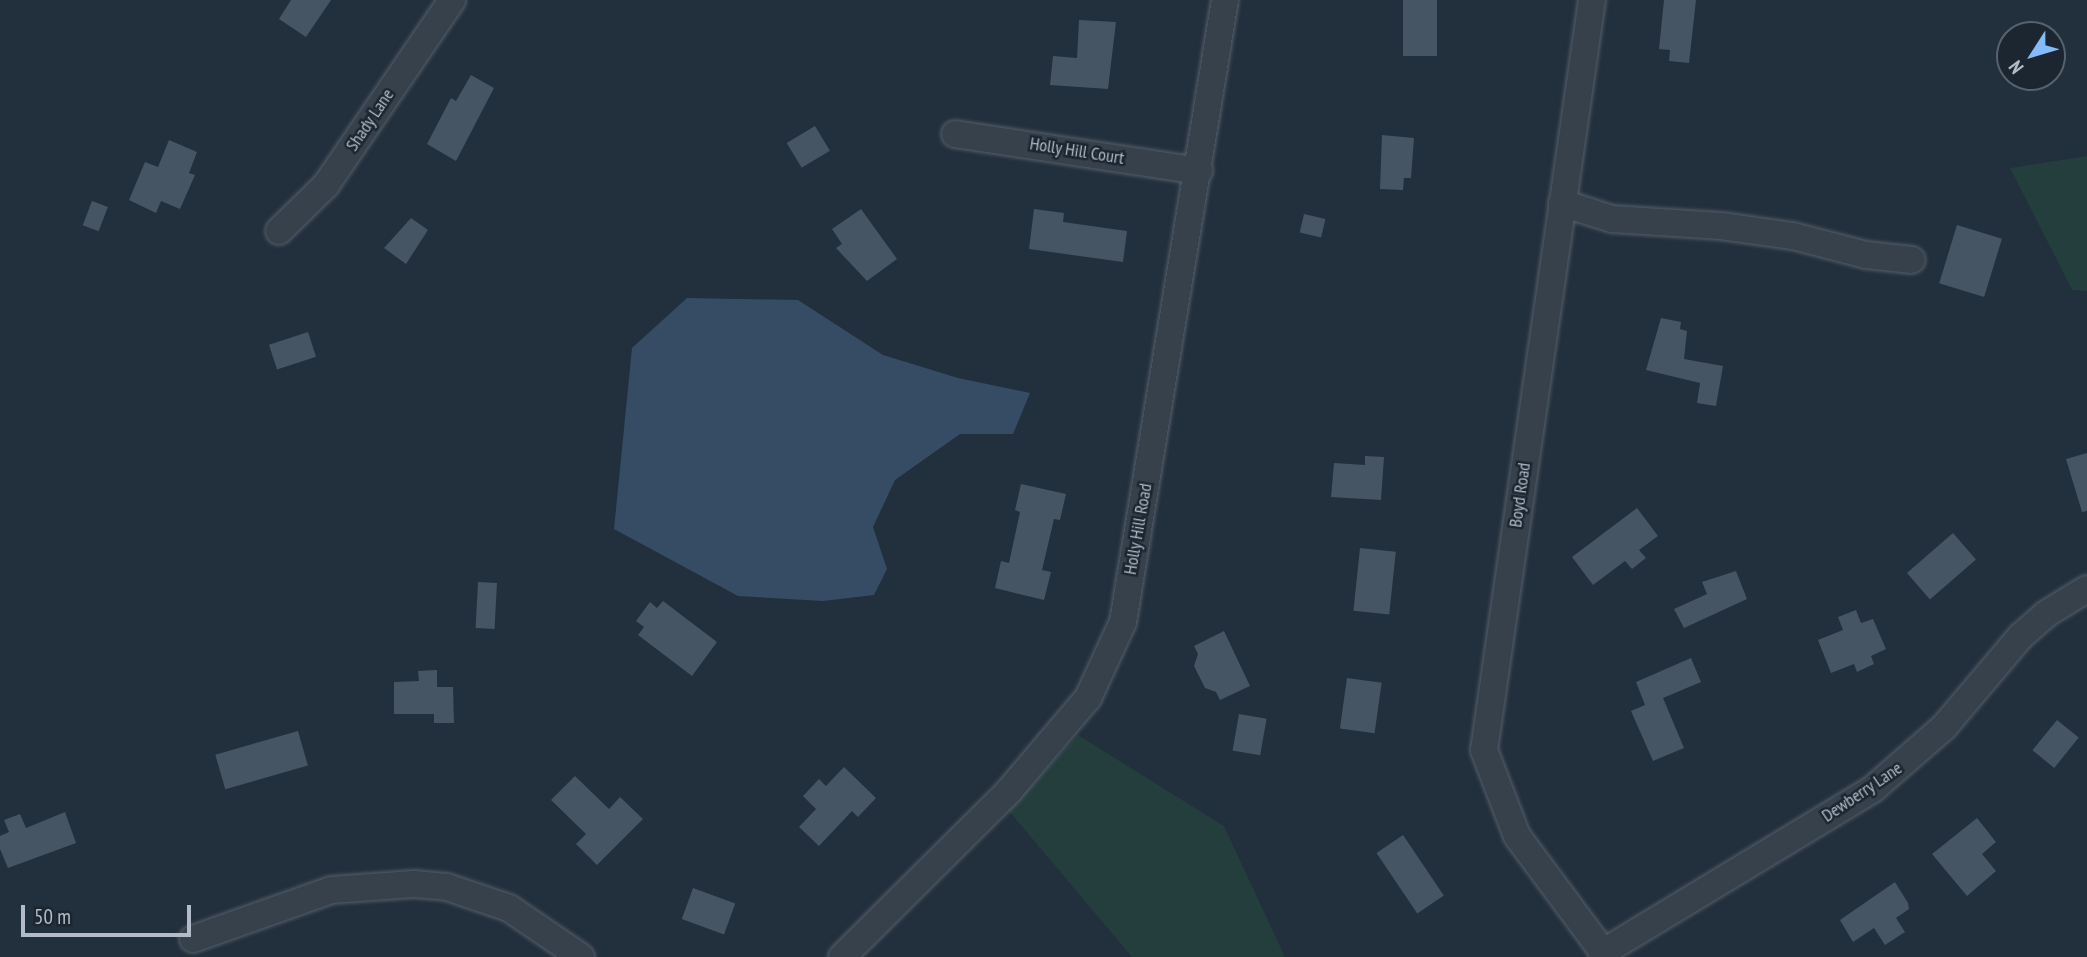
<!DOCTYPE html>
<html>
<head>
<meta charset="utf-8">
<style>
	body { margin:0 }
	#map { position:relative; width:2087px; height:957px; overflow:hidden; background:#222f3c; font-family:"PT Sans Narrow",sans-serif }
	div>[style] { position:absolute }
	.green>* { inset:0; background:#243d3d }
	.water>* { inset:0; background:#354c64 }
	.building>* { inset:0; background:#465563; transform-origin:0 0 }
	.roads { filter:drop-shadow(0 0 2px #545f6a) drop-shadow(0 0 2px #545f6a) }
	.minor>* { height:26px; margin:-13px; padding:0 13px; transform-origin:13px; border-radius:13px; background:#36414c }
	span { translate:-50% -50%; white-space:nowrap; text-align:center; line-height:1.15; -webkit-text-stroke:5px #1b2631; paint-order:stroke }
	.street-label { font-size:18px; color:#b1bcc8 }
	.north { position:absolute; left:1996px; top:21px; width:70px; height:70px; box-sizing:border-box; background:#1b2631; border:2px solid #57626d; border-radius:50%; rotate:233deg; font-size:19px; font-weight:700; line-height:28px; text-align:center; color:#b1bcc8 }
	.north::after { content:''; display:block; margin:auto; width:24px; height:32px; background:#83bbfb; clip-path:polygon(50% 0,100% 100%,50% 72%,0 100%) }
	.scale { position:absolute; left:21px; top:905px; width:170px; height:32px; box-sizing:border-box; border:4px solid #b1bcc8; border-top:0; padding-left:9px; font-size:21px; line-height:24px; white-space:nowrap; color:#b1bcc8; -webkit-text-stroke:5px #1b2631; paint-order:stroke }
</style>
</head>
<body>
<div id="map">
	<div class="green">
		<i style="clip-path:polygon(2087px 156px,2087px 291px,2072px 290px,2010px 168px)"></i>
		<i style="clip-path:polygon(1078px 735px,1224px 826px,1285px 957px,1132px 957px,1008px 810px)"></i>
	</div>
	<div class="water">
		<i style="clip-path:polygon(687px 298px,798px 300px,883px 355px,958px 378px,1030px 393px,1013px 434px,960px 434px,895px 480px,873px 527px,887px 569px,874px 595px,823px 601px,738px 596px,614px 529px,632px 348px)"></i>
	</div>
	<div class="building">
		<i style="clip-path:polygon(291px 0,331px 0,306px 37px,279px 19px)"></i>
		<i style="left:1403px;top:0;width:34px;height:56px"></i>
		<i style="clip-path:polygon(1664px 0,1696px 0,1689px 63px,1669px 61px,1670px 50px,1659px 49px)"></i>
		<i style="clip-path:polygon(1079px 20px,1116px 22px,1108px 89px,1050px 85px,1053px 56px,1077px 58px)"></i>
		<i style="clip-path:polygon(471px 75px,494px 88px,456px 161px,427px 144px,451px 98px,456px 101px)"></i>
		<i style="left:815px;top:126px;width:29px;height:33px;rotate:59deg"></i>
		<i style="clip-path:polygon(1382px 135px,1414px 138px,1411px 178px,1404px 178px,1403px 190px,1380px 189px)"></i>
		<i style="clip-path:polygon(169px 140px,197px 152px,189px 173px,195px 175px,180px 209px,161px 201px,156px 213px,129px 200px,145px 162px,158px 167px)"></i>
		<i style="left:92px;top:201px;width:17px;height:26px;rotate:21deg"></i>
		<i style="clip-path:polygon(861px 209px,897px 259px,867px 281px,836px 248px,842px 244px,832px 229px)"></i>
		<i style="clip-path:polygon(1034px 209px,1064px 213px,1063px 222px,1127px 231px,1123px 262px,1029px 249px)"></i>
		<i style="left:1304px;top:214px;width:22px;height:19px;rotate:13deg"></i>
		<i style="clip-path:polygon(411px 218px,428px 230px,406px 264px,384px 248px)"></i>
		<i style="left:1957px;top:225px;width:47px;height:61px;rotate:17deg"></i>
		<i style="clip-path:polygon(1661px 318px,1681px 322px,1680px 329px,1687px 331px,1684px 359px,1723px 366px,1716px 406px,1697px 403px,1700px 383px,1646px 370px)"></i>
		<i style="left:308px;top:332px;width:26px;height:41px;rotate:72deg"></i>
		<i style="clip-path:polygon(2087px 453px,2087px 511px,2082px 512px,2066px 459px)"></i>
		<i style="clip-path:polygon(1365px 456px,1384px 457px,1381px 500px,1331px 497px,1334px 463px,1365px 465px)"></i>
		<i style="clip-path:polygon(1021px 484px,1066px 494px,1060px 520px,1054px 519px,1042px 570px,1051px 572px,1044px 600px,995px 588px,1001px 561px,1009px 563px,1020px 512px,1015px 510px)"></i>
		<i style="clip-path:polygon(1637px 508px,1658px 536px,1639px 550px,1646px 558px,1632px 569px,1625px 561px,1593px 585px,1572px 557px)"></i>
		<i style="left:1953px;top:533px;width:35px;height:61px;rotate:49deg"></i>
		<i style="left:1360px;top:548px;width:36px;height:63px;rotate:6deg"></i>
		<i style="clip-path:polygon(1736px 571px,1747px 599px,1684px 628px,1674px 609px,1707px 594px,1702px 582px)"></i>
		<i style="left:478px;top:582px;width:19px;height:46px;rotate:3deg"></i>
		<i style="clip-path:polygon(663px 601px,717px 642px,692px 676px,638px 635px,644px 627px,636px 621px,650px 602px,657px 608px)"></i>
		<i style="clip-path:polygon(1856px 610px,1861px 623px,1873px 619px,1886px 649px,1871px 656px,1874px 664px,1857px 672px,1854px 664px,1831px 673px,1818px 640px,1843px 630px,1838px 617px)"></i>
		<i style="clip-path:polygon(1224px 631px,1250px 686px,1220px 700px,1216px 692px,1205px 688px,1194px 666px,1198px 654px,1194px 646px)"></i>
		<i style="clip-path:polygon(1691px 658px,1701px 682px,1663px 698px,1684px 748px,1653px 761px,1631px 711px,1645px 705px,1636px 682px)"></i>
		<i style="clip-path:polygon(437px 670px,437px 687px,453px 687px,454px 723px,434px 723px,434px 714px,394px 714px,394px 682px,419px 681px,418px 671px)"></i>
		<i style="left:1347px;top:678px;width:35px;height:51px;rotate:8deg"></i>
		<i style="left:1239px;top:714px;width:28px;height:37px;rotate:10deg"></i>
		<i style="left:2057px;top:720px;width:28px;height:39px;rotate:39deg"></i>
		<i style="left:298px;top:731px;width:36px;height:86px;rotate:74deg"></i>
		<i style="clip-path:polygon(844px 767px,876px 798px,858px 817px,852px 811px,819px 846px,799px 827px,816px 809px,803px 796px,819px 779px,826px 786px)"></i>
		<i style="clip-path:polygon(575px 776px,609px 809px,620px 797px,643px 819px,597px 865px,576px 844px,586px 834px,551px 800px)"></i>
		<i style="clip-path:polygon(65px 812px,76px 843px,8px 868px,0 849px,0 836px,9px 832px,4px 820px,20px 814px,26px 828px)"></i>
		<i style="clip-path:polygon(1977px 818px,1996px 842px,1982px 854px,1996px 871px,1967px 896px,1932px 854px)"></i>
		<i style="left:1403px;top:835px;width:73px;height:32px;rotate:56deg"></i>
		<i style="clip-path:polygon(1895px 882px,1908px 903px,1909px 909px,1896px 918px,1905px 932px,1885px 945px,1874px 928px,1853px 942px,1840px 920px)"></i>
		<i style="left:693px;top:888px;width:45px;height:33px;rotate:20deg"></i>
	</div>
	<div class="roads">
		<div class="minor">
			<i style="left:1592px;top:0;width:758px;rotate:98.19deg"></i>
			<i style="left:1484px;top:750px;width:92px;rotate:69deg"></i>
			<i style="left:1517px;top:836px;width:151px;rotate:53.4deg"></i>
			<i style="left:955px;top:134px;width:247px;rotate:8.6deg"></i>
			<i style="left:1562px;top:203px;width:52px;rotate:17.7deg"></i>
			<i style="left:1612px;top:219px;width:109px;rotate:3.7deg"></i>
			<i style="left:1721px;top:226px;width:73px;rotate:7.9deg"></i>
			<i style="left:1793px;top:236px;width:75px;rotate:14.6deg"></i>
			<i style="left:1866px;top:255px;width:46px;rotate:6.2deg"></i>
			<i style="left:279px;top:231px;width:66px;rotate:-44.4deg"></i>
			<i style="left:326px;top:185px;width:224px;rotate:-55.7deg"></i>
			<i style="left:193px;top:939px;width:146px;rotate:-19.5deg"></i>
			<i style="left:331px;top:890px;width:83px;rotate:-4.1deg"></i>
			<i style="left:414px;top:884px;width:33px;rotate:5deg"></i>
			<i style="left:447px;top:887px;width:65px;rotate:18.7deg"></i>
			<i style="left:509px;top:908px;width:87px;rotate:34.2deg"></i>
			<i style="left:1602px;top:953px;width:318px;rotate:-31.2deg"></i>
			<i style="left:1874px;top:788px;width:93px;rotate:-41.1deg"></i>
			<i style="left:1944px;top:727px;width:119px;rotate:-49.8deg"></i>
			<i style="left:2021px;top:636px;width:33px;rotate:-41deg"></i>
			<i style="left:2046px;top:614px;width:48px;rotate:-31.4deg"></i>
			<i style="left:842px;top:957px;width:235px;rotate:-44.8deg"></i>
			<i style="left:1009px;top:791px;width:122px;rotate:-49.7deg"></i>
			<i style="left:1088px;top:698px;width:84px;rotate:-65.3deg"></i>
			<i style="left:1123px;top:622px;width:630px;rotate:-80.69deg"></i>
		</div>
	</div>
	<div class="street-label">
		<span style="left:370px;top:120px;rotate:-56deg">Shady Lane</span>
		<span style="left:1077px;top:151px;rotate:9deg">Holly Hill Court</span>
		<span style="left:1520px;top:495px;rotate:-82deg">Boyd Road</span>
		<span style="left:1138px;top:529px;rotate:-80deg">Holly Hill Road</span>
		<span style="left:1862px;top:792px;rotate:-34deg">Dewberry Lane</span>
	</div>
	<div class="north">N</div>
	<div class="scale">50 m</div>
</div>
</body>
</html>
